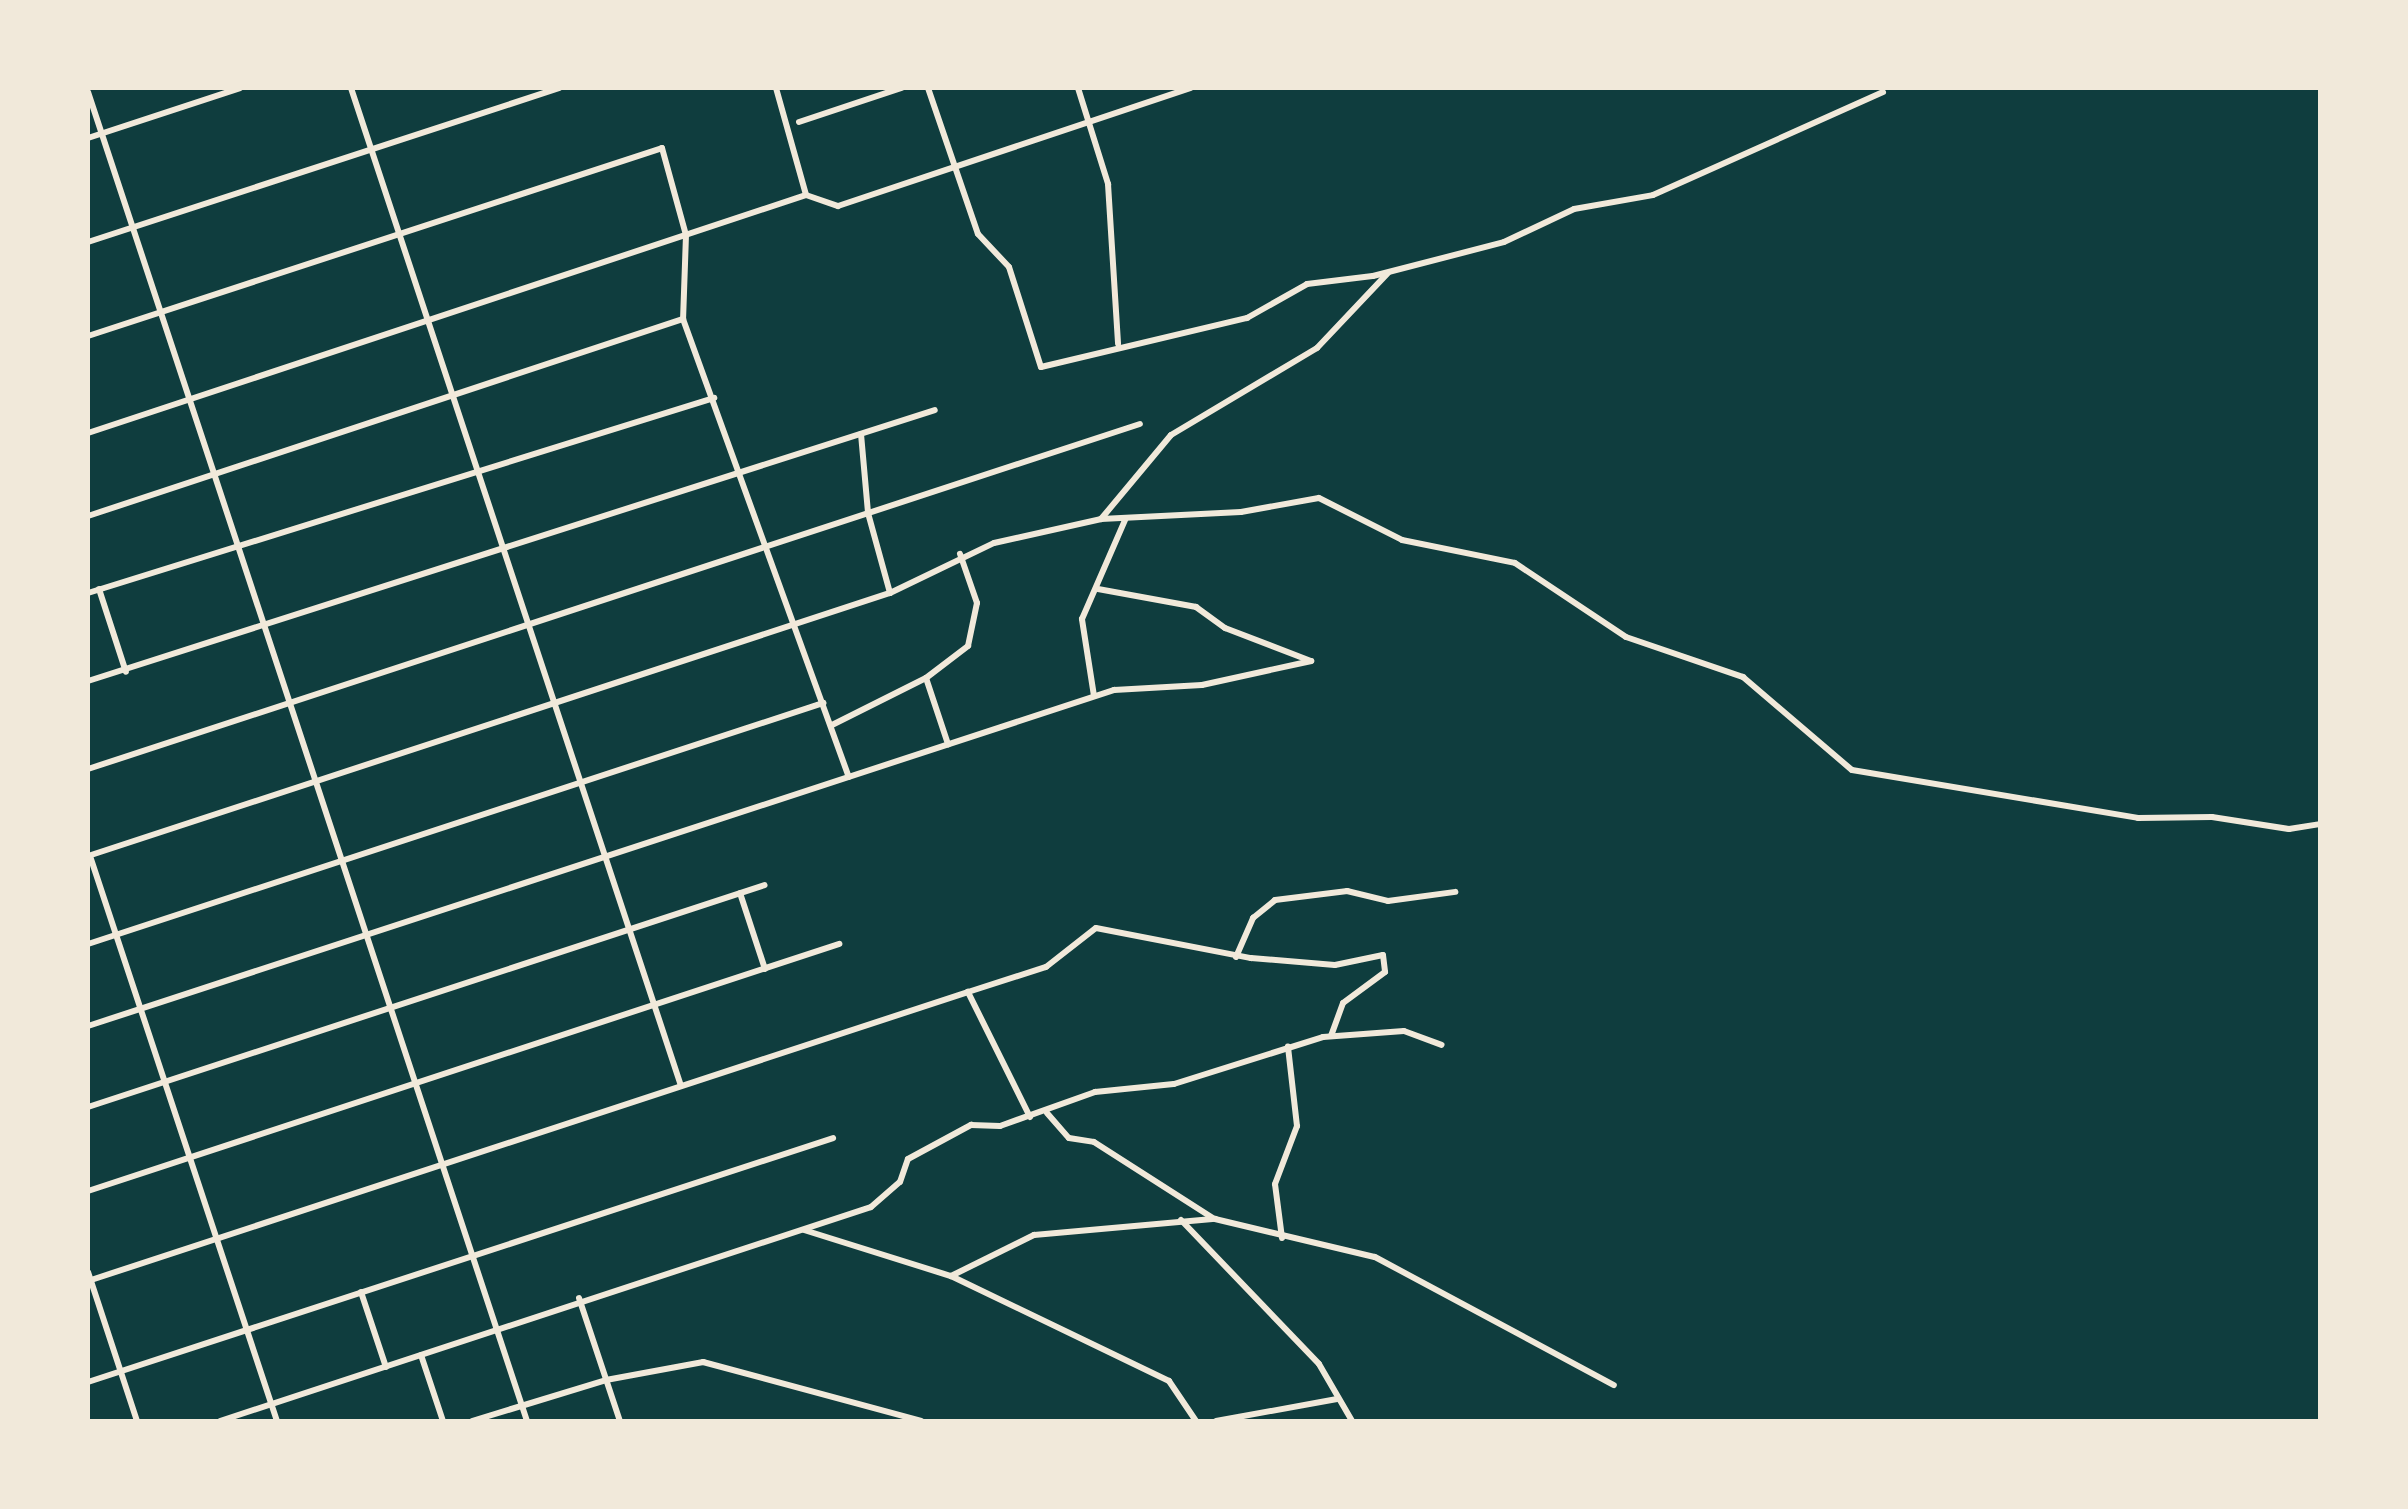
<!DOCTYPE html>
<html>
<head>
<meta charset="utf-8">
<style>
	body { margin:0 }
	#map { position:relative; width:2408px; height:1509px; overflow:hidden; background:#0f3d3e; font-family:"Space Grotesk",sans-serif }
	div>[style] { position:absolute }
	.minor>* { height:6px; margin:-3px; padding:0 3px; transform-origin:3px; border-radius:3px; background:#f1e9da }
	span { translate:-50% -50%; white-space:nowrap; text-align:center; line-height:1.15; -webkit-text-stroke:8px #f1e9da; paint-order:stroke }
	.frame { position:absolute; inset:0; border:90px solid #f1e9da; pointer-events:none }
</style>
</head>
<body>
<div id="map">
	<div class="minor">
		<i style="left:351px;top:88px;width:1051px;rotate:71.7deg"></i>
		<i style="left:776px;top:88px;width:111px;rotate:74.3deg"></i>
		<i style="left:928px;top:88px;width:154px;rotate:71.1deg"></i>
		<i style="left:978px;top:234px;width:45px;rotate:46.8deg"></i>
		<i style="left:1009px;top:267px;width:105px;rotate:72.3deg"></i>
		<i style="left:1041px;top:367px;width:212px;rotate:-13.4deg"></i>
		<i style="left:1247px;top:318px;width:69px;rotate:-29.5deg"></i>
		<i style="left:1307px;top:284px;width:66px;rotate:-6.9deg"></i>
		<i style="left:1373px;top:276px;width:135px;rotate:-14.5deg"></i>
		<i style="left:1504px;top:242px;width:77px;rotate:-25.2deg"></i>
		<i style="left:1574px;top:209px;width:80px;rotate:-10deg"></i>
		<i style="left:1653px;top:195px;width:252px;rotate:-24.1deg"></i>
		<i style="left:1078px;top:88px;width:101px;rotate:72.6deg"></i>
		<i style="left:1108px;top:184px;width:160px;rotate:86.4deg"></i>
		<i style="left:88px;top:92px;width:1400px;rotate:71.72deg"></i>
		<i style="left:799px;top:122px;width:108px;rotate:-18.4deg"></i>
		<i style="left:88px;top:138px;width:160px;rotate:-18.2deg"></i>
		<i style="left:88px;top:242px;width:496px;rotate:-18.1deg"></i>
		<i style="left:88px;top:336px;width:604px;rotate:-18.13deg"></i>
		<i style="left:662px;top:148px;width:90px;rotate:74.6deg"></i>
		<i style="left:686px;top:235px;width:84px;rotate:92deg"></i>
		<i style="left:683px;top:319px;width:487px;rotate:70.1deg"></i>
		<i style="left:88px;top:433px;width:756px;rotate:-18.34deg"></i>
		<i style="left:806px;top:195px;width:34px;rotate:19deg"></i>
		<i style="left:838px;top:206px;width:372px;rotate:-18.5deg"></i>
		<i style="left:861px;top:434px;width:79px;rotate:84.9deg"></i>
		<i style="left:868px;top:513px;width:83px;rotate:74.6deg"></i>
		<i style="left:88px;top:516px;width:627px;rotate:-18.32deg"></i>
		<i style="left:1101px;top:519px;width:109px;rotate:-50.2deg"></i>
		<i style="left:1171px;top:435px;width:170px;rotate:-30.8deg"></i>
		<i style="left:1317px;top:348px;width:103px;rotate:-46.6deg"></i>
		<i style="left:99px;top:589px;width:87px;rotate:72deg"></i>
		<i style="left:1098px;top:589px;width:100px;rotate:10.4deg"></i>
		<i style="left:1196px;top:607px;width:36px;rotate:36deg"></i>
		<i style="left:1225px;top:628px;width:92px;rotate:21deg"></i>
		<i style="left:88px;top:593px;width:656px;rotate:-17.3deg"></i>
		<i style="left:926px;top:678px;width:70px;rotate:71.6deg"></i>
		<i style="left:88px;top:681px;width:889px;rotate:-17.74deg"></i>
		<i style="left:1094px;top:696px;width:78px;rotate:-98.9deg"></i>
		<i style="left:1082px;top:619px;width:110px;rotate:-66.5deg"></i>
		<i style="left:832px;top:725px;width:105px;rotate:-26.6deg"></i>
		<i style="left:926px;top:678px;width:53px;rotate:-37.3deg"></i>
		<i style="left:968px;top:646px;width:44px;rotate:-78.2deg"></i>
		<i style="left:977px;top:603px;width:52px;rotate:-109.1deg"></i>
		<i style="left:88px;top:769px;width:1107px;rotate:-18.16deg"></i>
		<i style="left:88px;top:856px;width:844px;rotate:-18.16deg"></i>
		<i style="left:890px;top:593px;width:115px;rotate:-25.7deg"></i>
		<i style="left:994px;top:543px;width:110px;rotate:-12.6deg"></i>
		<i style="left:1101px;top:519px;width:140px;rotate:-2.9deg"></i>
		<i style="left:1241px;top:512px;width:79px;rotate:-10.2deg"></i>
		<i style="left:1319px;top:498px;width:93px;rotate:26.8deg"></i>
		<i style="left:1402px;top:540px;width:115px;rotate:11.5deg"></i>
		<i style="left:1515px;top:563px;width:133px;rotate:33.7deg"></i>
		<i style="left:1626px;top:637px;width:124px;rotate:18.9deg"></i>
		<i style="left:1743px;top:677px;width:143px;rotate:40.5deg"></i>
		<i style="left:1852px;top:770px;width:290px;rotate:9.5deg"></i>
		<i style="left:2138px;top:818px;width:74px;rotate:-0.8deg"></i>
		<i style="left:2212px;top:817px;width:78px;rotate:8.9deg"></i>
		<i style="left:2289px;top:829px;width:31px;rotate:-9deg"></i>
		<i style="left:90px;top:856px;width:595px;rotate:71.69deg"></i>
		<i style="left:740px;top:893px;width:80px;rotate:71.8deg"></i>
		<i style="left:88px;top:944px;width:774px;rotate:-18.15deg"></i>
		<i style="left:1236px;top:957px;width:43px;rotate:-66.4deg"></i>
		<i style="left:1253px;top:918px;width:28px;rotate:-39deg"></i>
		<i style="left:1275px;top:900px;width:73px;rotate:-7.1deg"></i>
		<i style="left:1347px;top:891px;width:42px;rotate:13.7deg"></i>
		<i style="left:1388px;top:901px;width:68px;rotate:-7.7deg"></i>
		<i style="left:88px;top:1026px;width:1080px;rotate:-18.13deg"></i>
		<i style="left:1114px;top:690px;width:88px;rotate:-3.3deg"></i>
		<i style="left:1202px;top:685px;width:112px;rotate:-12.4deg"></i>
		<i style="left:88px;top:1107px;width:712px;rotate:-18.16deg"></i>
		<i style="left:1047px;top:1113px;width:33px;rotate:49deg"></i>
		<i style="left:1069px;top:1138px;width:25px;rotate:9deg"></i>
		<i style="left:1094px;top:1142px;width:141px;rotate:32.6deg"></i>
		<i style="left:1030px;top:1117px;width:140px;rotate:-116.4deg"></i>
		<i style="left:968px;top:992px;width:82px;rotate:-17.8deg"></i>
		<i style="left:1046px;top:967px;width:63px;rotate:-38deg"></i>
		<i style="left:1096px;top:928px;width:158px;rotate:11deg"></i>
		<i style="left:1251px;top:958px;width:84px;rotate:4.8deg"></i>
		<i style="left:1335px;top:965px;width:49px;rotate:-11.8deg"></i>
		<i style="left:1383px;top:955px;width:17px;rotate:83deg"></i>
		<i style="left:1385px;top:972px;width:52px;rotate:143.6deg"></i>
		<i style="left:1343px;top:1003px;width:35px;rotate:110deg"></i>
		<i style="left:88px;top:1191px;width:791px;rotate:-18.21deg"></i>
		<i style="left:1181px;top:1220px;width:199px;rotate:46.2deg"></i>
		<i style="left:1319px;top:1364px;width:66px;rotate:59.9deg"></i>
		<i style="left:804px;top:1230px;width:154px;rotate:17.4deg"></i>
		<i style="left:951px;top:1276px;width:93px;rotate:-26.3deg"></i>
		<i style="left:1034px;top:1235px;width:182px;rotate:-5.1deg"></i>
		<i style="left:1215px;top:1219px;width:164px;rotate:13.4deg"></i>
		<i style="left:1375px;top:1257px;width:271px;rotate:28.2deg"></i>
		<i style="left:1282px;top:1238px;width:54px;rotate:-97.4deg"></i>
		<i style="left:1275px;top:1184px;width:62px;rotate:-69.2deg"></i>
		<i style="left:1297px;top:1126px;width:80px;rotate:-96.5deg"></i>
		<i style="left:88px;top:1272px;width:157px;rotate:71.8deg"></i>
		<i style="left:951px;top:1276px;width:242px;rotate:25.7deg"></i>
		<i style="left:1169px;top:1381px;width:48px;rotate:56deg"></i>
		<i style="left:88px;top:1281px;width:926px;rotate:-18.18deg"></i>
		<i style="left:361px;top:1292px;width:79px;rotate:71.6deg"></i>
		<i style="left:579px;top:1298px;width:130px;rotate:71.6deg"></i>
		<i style="left:421px;top:1355px;width:70px;rotate:71.6deg"></i>
		<i style="left:88px;top:1382px;width:784px;rotate:-18.13deg"></i>
		<i style="left:220px;top:1421px;width:685px;rotate:-18.2deg"></i>
		<i style="left:871px;top:1207px;width:38px;rotate:-41deg"></i>
		<i style="left:900px;top:1182px;width:24px;rotate:-71deg"></i>
		<i style="left:908px;top:1159px;width:72px;rotate:-28.4deg"></i>
		<i style="left:971px;top:1125px;width:29px;rotate:2deg"></i>
		<i style="left:1000px;top:1126px;width:101px;rotate:-19.7deg"></i>
		<i style="left:1095px;top:1092px;width:79px;rotate:-5.8deg"></i>
		<i style="left:1174px;top:1084px;width:156px;rotate:-17.5deg"></i>
		<i style="left:1323px;top:1037px;width:81px;rotate:-4.2deg"></i>
		<i style="left:1404px;top:1031px;width:40px;rotate:20.2deg"></i>
		<i style="left:472px;top:1421px;width:140px;rotate:-17deg"></i>
		<i style="left:606px;top:1380px;width:99px;rotate:-10.5deg"></i>
		<i style="left:703px;top:1362px;width:226px;rotate:15.1deg"></i>
		<i style="left:1216px;top:1421px;width:123px;rotate:-10.3deg"></i>
	</div>
	<div class="frame"></div>
</div>
</body>
</html>
